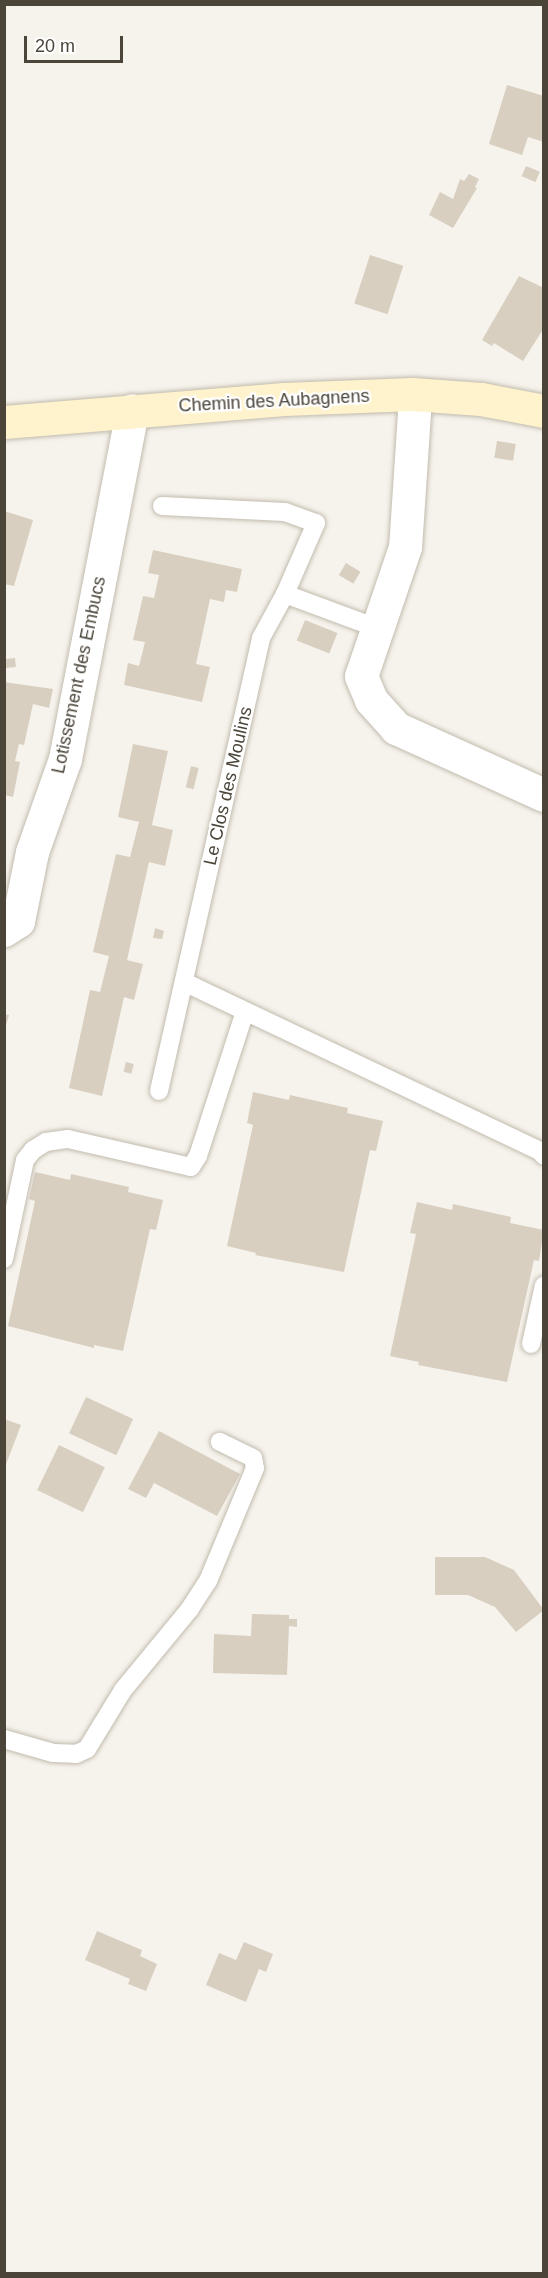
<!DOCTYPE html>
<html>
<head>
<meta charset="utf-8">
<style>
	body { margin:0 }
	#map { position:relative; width:548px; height:2278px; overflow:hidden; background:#f6f3ec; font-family:Arial,sans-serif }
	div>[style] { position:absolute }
	.building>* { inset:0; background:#d8cfc1; transform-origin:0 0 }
	.roads { filter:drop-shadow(0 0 2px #c2bbae) drop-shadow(0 0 2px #c2bbae) }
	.lane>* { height:18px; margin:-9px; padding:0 9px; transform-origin:9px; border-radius:9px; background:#fff }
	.street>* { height:33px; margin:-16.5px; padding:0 16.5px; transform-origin:16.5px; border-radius:16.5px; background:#fff }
	.secondary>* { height:33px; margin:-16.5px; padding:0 16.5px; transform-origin:16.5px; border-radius:16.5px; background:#fff3cd }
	span { translate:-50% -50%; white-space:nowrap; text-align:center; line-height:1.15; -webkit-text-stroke:4.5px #fff; paint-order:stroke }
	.street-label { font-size:18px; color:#4b4439 }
	.frame { position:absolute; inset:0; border:6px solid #4b4439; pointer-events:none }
	.scale { position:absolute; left:24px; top:36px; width:99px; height:27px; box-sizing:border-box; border:3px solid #4b4439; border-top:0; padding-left:8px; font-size:18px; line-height:21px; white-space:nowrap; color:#4b4439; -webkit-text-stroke:4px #fff; paint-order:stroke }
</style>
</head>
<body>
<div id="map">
	<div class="building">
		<i style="clip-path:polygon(507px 85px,544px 96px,544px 142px,528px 137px,522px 155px,489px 144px)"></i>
		<i style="left:526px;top:166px;width:15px;height:11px;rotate:23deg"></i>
		<i style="clip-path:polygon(469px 174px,479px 179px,475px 187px,477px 188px,453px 228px,429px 215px,440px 192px,453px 199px,460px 179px,464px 181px)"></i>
		<i style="left:370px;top:255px;width:35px;height:51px;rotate:18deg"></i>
		<i style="clip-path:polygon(519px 276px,544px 288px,544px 328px,523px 361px,494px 343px,492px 346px,482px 340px)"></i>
		<i style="left:497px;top:441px;width:19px;height:17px;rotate:9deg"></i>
		<i style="clip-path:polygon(4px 511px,33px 520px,14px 586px,4px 584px)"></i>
		<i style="clip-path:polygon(153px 550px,242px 569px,237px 592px,226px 590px,224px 602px,210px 599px,196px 664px,210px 667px,202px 702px,124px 685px,128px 663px,139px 666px,145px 642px,133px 640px,143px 596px,154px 598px,159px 575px,148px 573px)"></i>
		<i style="left:346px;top:563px;width:17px;height:14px;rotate:31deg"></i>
		<i style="left:305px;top:620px;width:35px;height:22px;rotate:22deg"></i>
		<i style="left:15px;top:658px;width:9px;height:10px;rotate:84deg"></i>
		<i style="clip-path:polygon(4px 682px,53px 689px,49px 708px,33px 704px,24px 745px,19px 744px,15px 761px,20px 762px,13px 797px,4px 795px)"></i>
		<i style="clip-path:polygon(133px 744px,168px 751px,152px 825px,173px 830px,165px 866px,149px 862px,127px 960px,143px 964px,134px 1000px,124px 997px,102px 1096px,69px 1088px,90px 990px,100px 992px,109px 956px,93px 952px,116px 854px,130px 857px,139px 822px,118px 817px)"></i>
		<i style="left:191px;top:766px;width:8px;height:22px;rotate:14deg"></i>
		<i style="clip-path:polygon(155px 928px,164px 931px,162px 939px,153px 938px)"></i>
		<i style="clip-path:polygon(4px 1014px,9px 1015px,5px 1029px,4px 1029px)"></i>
		<i style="left:126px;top:1062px;width:8px;height:10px;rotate:14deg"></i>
		<i style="clip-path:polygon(253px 1092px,289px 1100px,290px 1095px,348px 1108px,347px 1113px,383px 1121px,376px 1151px,370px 1150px,344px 1272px,255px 1255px,256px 1253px,227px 1246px,253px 1125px,247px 1123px)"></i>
		<i style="clip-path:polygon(35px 1172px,70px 1180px,71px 1174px,129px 1187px,128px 1192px,163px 1200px,156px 1230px,150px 1229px,123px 1351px,94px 1345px,94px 1348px,8px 1326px,35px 1201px,29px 1199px)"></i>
		<i style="clip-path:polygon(417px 1202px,452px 1210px,453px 1204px,511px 1217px,510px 1223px,544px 1230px,539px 1261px,534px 1260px,507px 1382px,418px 1365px,419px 1362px,390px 1356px,416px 1234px,410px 1233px)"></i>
		<i style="left:86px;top:1397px;width:52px;height:40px;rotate:25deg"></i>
		<i style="clip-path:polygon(4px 1419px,21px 1425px,5px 1467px,4px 1467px)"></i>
		<i style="clip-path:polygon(159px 1431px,240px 1474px,217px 1516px,154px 1483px,146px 1498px,128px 1489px)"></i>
		<i style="left:59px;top:1445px;width:51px;height:50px;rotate:26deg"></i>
		<i style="clip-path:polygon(435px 1557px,485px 1557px,514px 1570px,544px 1610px,516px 1632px,495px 1607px,468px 1595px,435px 1595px)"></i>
		<i style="clip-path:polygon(252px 1614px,289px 1615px,289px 1619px,297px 1619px,297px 1627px,289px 1626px,287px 1675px,213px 1673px,214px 1634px,251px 1636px)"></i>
		<i style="clip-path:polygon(97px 1931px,142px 1950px,140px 1956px,157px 1964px,146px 1991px,128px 1984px,130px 1979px,85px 1960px)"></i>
		<i style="clip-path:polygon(244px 1942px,273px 1954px,266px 1972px,259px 1969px,246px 2002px,206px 1985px,219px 1953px,236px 1960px)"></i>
	</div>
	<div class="roads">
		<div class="lane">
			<i style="left:162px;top:506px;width:123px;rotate:2.8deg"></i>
			<i style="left:285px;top:512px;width:33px;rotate:20deg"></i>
			<i style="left:316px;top:523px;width:77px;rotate:113.6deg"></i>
			<i style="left:184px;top:982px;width:394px;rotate:25.4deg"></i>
			<i style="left:540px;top:1151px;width:6px;rotate:51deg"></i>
			<i style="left:159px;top:1091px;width:464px;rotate:-77.3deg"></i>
			<i style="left:261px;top:638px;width:50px;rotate:-61.4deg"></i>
			<i style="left:285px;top:594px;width:98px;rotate:20.3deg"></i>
			<i style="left:4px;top:1259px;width:101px;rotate:-78deg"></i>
			<i style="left:25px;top:1160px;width:13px;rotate:-51deg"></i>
			<i style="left:33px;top:1150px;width:15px;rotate:-32deg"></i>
			<i style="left:46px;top:1142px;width:22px;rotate:-8deg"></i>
			<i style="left:68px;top:1139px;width:126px;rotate:12.8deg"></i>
			<i style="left:191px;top:1167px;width:13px;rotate:-58deg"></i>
			<i style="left:198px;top:1156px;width:152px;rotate:-72deg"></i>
			<i style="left:531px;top:1344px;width:60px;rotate:-77.6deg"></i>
			<i style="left:4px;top:1739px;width:51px;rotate:15.9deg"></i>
			<i style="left:53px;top:1753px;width:23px;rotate:2deg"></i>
			<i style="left:76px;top:1754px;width:12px;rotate:-24deg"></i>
			<i style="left:87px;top:1749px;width:69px;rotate:-58.6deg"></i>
			<i style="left:123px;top:1690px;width:104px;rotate:-50.5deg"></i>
			<i style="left:189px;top:1610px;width:35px;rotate:-57deg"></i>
			<i style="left:208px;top:1581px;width:122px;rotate:-67.4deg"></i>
			<i style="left:255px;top:1468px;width:10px;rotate:-101deg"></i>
			<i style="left:253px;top:1458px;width:37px;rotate:-154deg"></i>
		</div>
		<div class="street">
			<i style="left:412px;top:394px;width:19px;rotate:84deg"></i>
			<i style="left:414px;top:413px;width:134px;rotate:93.8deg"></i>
			<i style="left:405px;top:547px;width:136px;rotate:108.8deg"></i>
			<i style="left:361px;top:676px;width:26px;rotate:67deg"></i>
			<i style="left:371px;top:700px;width:38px;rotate:48deg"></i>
			<i style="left:396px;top:728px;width:162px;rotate:24.4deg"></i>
			<i style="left:4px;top:930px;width:17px;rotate:-33deg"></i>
			<i style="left:18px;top:921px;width:70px;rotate:-78.5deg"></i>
			<i style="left:32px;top:852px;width:99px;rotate:-70.5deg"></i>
			<i style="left:65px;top:759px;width:355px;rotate:-79.1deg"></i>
		</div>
		<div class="secondary">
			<i style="left:4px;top:422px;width:281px;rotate:-4.7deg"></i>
			<i style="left:284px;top:399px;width:128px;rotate:-2.2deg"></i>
			<i style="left:412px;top:394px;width:69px;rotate:4.1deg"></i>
			<i style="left:481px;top:399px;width:64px;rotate:10.8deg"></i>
		</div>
	</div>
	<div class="street-label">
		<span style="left:274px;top:401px;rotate:-3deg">Chemin des Aubagnens</span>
		<span style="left:79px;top:675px;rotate:-78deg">Lotissement des Embucs</span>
		<span style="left:228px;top:786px;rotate:-77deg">Le Clos des Moulins</span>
	</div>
	<div class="frame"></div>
	<div class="scale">20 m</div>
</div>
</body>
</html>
